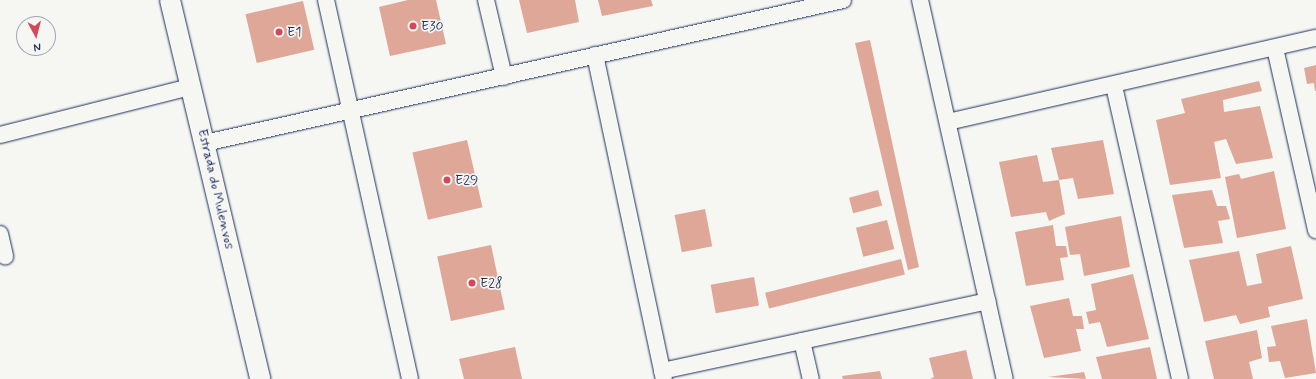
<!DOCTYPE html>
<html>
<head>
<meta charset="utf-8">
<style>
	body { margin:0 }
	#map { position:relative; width:1316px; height:379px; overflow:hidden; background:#f6f6f2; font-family:Mynerve,sans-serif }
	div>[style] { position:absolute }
	.building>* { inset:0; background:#dfa798; transform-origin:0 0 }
	.roads { filter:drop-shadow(0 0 1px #1b2f5e) drop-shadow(0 0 1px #1b2f5e) }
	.minor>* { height:16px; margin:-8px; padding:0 8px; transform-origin:8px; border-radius:8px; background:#f6f6f2 }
	.tertiary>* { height:20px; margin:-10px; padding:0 10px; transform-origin:10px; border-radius:10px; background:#f6f6f2 }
	.dots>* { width:11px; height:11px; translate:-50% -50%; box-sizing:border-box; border:2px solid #f6f6f2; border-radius:50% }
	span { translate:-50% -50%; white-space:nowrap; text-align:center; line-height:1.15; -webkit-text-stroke:3.5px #f6f6f2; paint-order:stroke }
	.poi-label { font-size:14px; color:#1b2f5e }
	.left { translate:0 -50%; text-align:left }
	.street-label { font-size:14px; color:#1b2f5e }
	.north { position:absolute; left:16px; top:16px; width:40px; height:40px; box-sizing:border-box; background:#f6f6f2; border:1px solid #9ea6b7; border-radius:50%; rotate:173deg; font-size:11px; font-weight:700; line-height:16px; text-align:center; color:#1b2f5e }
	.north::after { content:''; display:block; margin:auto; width:14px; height:18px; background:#d1495b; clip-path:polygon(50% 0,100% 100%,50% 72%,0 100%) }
</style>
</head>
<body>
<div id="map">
	<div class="building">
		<i style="clip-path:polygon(408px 0,436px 0,446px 44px,390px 56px,379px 7px)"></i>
		<i style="clip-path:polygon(519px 0,575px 0,579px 22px,527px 33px)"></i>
		<i style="clip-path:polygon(598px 0,651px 0,653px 6px,602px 16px)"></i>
		<i style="left:303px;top:1px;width:50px;height:59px;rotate:77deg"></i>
		<i style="clip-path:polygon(870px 40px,919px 267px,908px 270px,855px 43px)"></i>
		<i style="clip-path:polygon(1316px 65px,1316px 91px,1315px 91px,1314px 83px,1307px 84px,1304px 68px)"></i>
		<i style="clip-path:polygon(1259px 81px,1262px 91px,1223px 100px,1224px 112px,1260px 106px,1273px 158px,1236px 164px,1226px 139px,1214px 142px,1221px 178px,1170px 185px,1156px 120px,1185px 113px,1181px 99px)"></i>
		<i style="left:467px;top:140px;width:69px;height:56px;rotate:77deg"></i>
		<i style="clip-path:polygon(1103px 140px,1114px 194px,1078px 199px,1073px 178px,1059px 180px,1051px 148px)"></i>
		<i style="clip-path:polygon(1037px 155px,1043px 182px,1059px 180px,1065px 214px,1049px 221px,1046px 212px,1011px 217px,999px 162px)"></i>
		<i style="clip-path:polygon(1274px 171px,1286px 229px,1237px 238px,1225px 177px,1239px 174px,1241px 179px)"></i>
		<i style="left:878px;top:190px;width:16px;height:30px;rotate:75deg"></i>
		<i style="clip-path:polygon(1212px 190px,1217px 206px,1226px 206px,1230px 219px,1218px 221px,1223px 243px,1184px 248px,1172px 195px)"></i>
		<i style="left:705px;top:209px;width:38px;height:31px;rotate:79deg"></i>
		<i style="clip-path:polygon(1121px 216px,1130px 267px,1084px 276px,1080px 254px,1070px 255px,1065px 227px)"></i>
		<i style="left:887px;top:220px;width:30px;height:32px;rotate:76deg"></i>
		<i style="clip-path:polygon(1053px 225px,1056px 246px,1066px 246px,1068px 257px,1060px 258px,1064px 280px,1026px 286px,1015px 232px)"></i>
		<i style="left:491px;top:245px;width:66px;height:55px;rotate:78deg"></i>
		<i style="clip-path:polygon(1291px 246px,1303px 299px,1268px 307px,1270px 317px,1240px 324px,1236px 315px,1204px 322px,1189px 260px,1239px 251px,1247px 286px,1262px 283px,1256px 254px)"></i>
		<i style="left:901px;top:259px;width:16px;height:140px;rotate:76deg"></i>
		<i style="clip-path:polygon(1133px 274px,1149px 339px,1107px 347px,1100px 322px,1089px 324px,1086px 312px,1096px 310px,1091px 284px)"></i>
		<i style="left:754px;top:277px;width:29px;height:44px;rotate:80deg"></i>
		<i style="clip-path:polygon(1069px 298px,1073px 316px,1082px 316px,1084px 329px,1076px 329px,1081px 351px,1044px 358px,1030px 306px)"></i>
		<i style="clip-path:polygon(1307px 319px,1316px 373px,1285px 378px,1280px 361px,1269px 362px,1267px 347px,1276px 346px,1271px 326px)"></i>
		<i style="clip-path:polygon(1257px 330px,1262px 358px,1249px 362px,1253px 379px,1214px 379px,1205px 341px)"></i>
		<i style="clip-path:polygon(515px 347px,522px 379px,464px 379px,459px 359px)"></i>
		<i style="clip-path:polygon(1150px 347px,1157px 379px,1102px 379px,1096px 357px)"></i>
		<i style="clip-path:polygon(966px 350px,973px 379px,930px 379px,934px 377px,929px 358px)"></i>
		<i style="clip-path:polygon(880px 371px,882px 379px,843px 379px,842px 376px)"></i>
		<i style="clip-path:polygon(1084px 372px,1086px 379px,1048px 377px)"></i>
	</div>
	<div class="roads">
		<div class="minor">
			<i style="left:326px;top:0;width:388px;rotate:77.5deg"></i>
			<i style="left:486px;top:0;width:79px;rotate:76.8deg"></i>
			<i style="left:920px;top:0;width:388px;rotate:77.4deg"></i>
			<i style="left:1275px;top:48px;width:187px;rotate:77.3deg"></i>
			<i style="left:595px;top:55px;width:331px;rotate:78deg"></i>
			<i style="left:1114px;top:86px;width:300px;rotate:77.3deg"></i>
			<i style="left:948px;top:122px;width:377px;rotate:-12.9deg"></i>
			<i style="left:0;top:135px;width:196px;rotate:-14.2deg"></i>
			<i style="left:205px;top:143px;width:654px;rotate:-12.63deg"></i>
			<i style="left:0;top:234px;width:23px;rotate:77deg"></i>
			<i style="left:802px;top:341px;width:39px;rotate:77deg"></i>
			<i style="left:662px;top:371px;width:333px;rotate:-12.1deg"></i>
		</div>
		<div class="tertiary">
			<i style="left:170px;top:0;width:390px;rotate:76.6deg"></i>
		</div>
	</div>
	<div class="dots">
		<i style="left:413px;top:26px;background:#d1495b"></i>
		<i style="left:279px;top:32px;background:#d1495b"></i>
		<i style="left:447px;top:180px;background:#d1495b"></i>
		<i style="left:472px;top:283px;background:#d1495b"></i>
	</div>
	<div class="poi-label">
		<span class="left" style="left:421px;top:26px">E30</span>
		<span class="left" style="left:287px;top:32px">E1</span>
		<span class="left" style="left:455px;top:180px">E29</span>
		<span class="left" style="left:480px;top:283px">E28</span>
	</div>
	<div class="street-label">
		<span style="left:216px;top:189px;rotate:77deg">Estrada do Mulenvos</span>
	</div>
	<div class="north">N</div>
</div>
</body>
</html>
